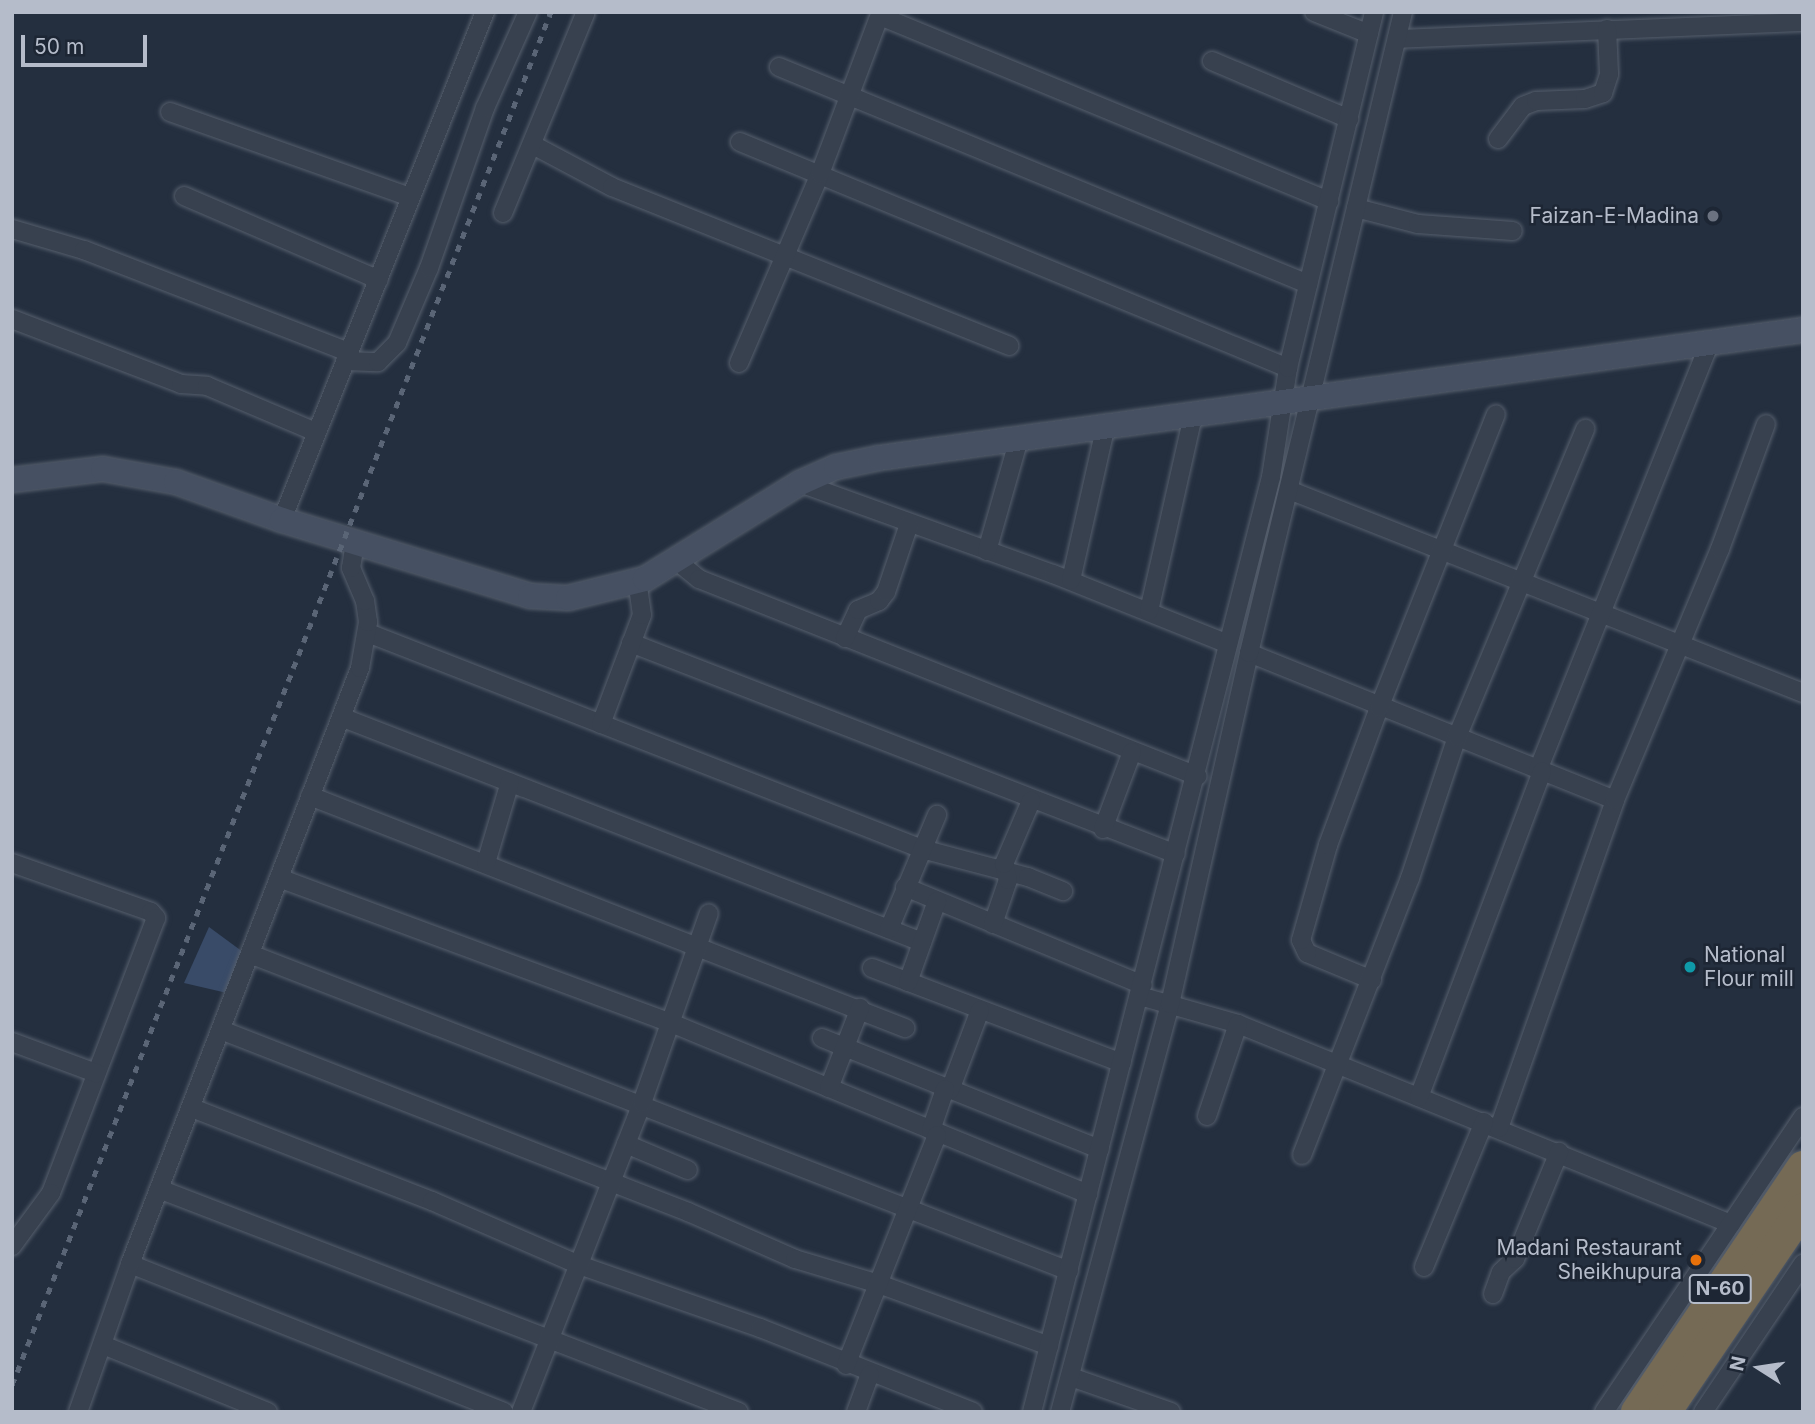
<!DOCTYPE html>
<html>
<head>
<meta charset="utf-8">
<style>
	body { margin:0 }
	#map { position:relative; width:1815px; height:1424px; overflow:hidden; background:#242f3f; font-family:Inter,sans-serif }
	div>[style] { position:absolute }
	.water>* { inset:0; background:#394b68 }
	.roads { filter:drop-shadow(0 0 2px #565f6d) drop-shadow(0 0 2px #565f6d) }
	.street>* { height:18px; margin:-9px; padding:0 9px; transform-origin:9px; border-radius:9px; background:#38414f }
	.secondary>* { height:24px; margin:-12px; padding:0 12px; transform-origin:12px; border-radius:12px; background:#465062 }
	.highway>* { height:32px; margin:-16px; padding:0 16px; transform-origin:16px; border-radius:16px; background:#756a55 }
	.rail>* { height:5px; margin-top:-2.5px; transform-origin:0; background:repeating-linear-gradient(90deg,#5a6576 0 7px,transparent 0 14px) }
	.dots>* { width:19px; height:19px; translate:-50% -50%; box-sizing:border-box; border:4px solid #1d2634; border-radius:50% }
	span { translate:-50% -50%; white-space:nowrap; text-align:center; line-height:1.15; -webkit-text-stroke:5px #1d2634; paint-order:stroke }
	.shield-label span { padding:2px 5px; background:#1d2634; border:2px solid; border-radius:5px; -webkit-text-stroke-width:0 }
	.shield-label { font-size:19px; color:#b5bcca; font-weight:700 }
	.poi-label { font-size:21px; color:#b5bcca }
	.right { translate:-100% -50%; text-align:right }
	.left { translate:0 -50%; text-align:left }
	.frame { position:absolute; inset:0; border:14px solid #b5bcca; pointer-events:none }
	.north { position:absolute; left:1724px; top:1333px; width:70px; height:70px; -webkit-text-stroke:5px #1d2634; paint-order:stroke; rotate:282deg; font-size:19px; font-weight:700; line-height:28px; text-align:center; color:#b5bcca }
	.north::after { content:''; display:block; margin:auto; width:24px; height:32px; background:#b5bcca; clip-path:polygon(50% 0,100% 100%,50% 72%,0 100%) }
	.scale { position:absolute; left:21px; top:35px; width:126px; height:32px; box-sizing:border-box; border:4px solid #b5bcca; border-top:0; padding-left:9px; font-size:21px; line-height:24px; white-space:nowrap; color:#b5bcca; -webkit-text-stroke:5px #1d2634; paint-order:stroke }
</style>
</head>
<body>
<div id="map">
	<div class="water">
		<i style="clip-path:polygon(209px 927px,243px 952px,227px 993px,184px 983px)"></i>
	</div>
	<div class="roads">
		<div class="street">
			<i style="left:1314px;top:12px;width:59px;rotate:21.8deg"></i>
			<i style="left:880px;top:16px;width:486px;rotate:22.4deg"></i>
			<i style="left:1397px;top:39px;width:406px;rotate:-2.4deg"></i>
			<i style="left:1212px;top:61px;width:149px;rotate:22.9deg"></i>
			<i style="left:779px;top:67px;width:572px;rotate:22.3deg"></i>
			<i style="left:170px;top:112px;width:255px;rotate:19.5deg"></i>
			<i style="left:1498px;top:139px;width:41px;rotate:-52.9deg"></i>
			<i style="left:1523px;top:106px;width:14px;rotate:-21deg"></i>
			<i style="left:1536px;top:101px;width:49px;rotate:-2.3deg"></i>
			<i style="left:1585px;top:99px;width:19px;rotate:-18deg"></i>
			<i style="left:1603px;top:93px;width:20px;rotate:-72deg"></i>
			<i style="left:1609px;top:74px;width:45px;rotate:-92.5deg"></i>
			<i style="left:740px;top:142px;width:593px;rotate:22.41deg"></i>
			<i style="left:533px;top:145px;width:89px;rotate:28deg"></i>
			<i style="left:612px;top:187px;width:428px;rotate:21.8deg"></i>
			<i style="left:184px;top:196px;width:212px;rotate:23.3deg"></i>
			<i style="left:1356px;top:208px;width:64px;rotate:14.5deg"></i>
			<i style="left:1418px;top:224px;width:95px;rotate:4.2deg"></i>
			<i style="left:503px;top:213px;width:217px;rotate:-67.6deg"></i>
			<i style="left:12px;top:229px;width:75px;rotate:16.3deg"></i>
			<i style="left:84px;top:250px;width:284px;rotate:21.1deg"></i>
			<i style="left:12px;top:319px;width:181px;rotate:21deg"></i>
			<i style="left:181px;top:384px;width:26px;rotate:4deg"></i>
			<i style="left:207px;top:386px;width:118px;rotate:22.9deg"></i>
			<i style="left:345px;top:361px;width:33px;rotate:2deg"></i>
			<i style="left:378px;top:362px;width:27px;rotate:-45deg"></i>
			<i style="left:397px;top:343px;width:82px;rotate:-66.9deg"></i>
			<i style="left:429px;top:268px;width:170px;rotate:-70.7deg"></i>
			<i style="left:485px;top:108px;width:105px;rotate:-65.9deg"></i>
			<i style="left:739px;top:363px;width:206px;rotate:-66.8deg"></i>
			<i style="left:820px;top:174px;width:173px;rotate:-69.4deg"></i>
			<i style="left:800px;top:483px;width:269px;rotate:19.8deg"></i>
			<i style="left:1053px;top:574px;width:188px;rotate:21.8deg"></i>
			<i style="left:1289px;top:490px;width:553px;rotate:21.55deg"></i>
			<i style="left:282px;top:520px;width:547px;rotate:-68.22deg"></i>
			<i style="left:987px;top:551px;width:113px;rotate:-74.1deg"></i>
			<i style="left:678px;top:562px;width:27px;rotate:39deg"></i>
			<i style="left:699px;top:579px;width:536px;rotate:21.58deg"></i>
			<i style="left:1071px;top:580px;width:155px;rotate:-77.3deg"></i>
			<i style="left:1149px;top:611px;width:200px;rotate:-77.3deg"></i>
			<i style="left:368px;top:633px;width:595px;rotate:21.3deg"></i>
			<i style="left:922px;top:849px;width:110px;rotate:14.8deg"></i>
			<i style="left:1028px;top:877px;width:38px;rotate:22deg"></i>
			<i style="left:845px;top:638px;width:31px;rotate:-65deg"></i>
			<i style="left:858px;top:610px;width:23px;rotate:-23deg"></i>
			<i style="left:879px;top:601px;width:11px;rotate:-52deg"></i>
			<i style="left:886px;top:592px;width:72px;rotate:-71.3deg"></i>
			<i style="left:631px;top:643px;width:584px;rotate:21.16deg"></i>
			<i style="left:1249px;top:653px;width:394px;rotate:21.9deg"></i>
			<i style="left:341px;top:717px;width:623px;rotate:21.17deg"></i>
			<i style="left:601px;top:724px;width:116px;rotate:-69.4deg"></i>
			<i style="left:642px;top:615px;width:34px;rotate:-98deg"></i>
			<i style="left:1538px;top:770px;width:460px;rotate:-68.1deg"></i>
			<i style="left:310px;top:796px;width:639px;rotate:21.3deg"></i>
			<i style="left:1103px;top:829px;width:82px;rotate:-69.4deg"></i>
			<i style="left:12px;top:863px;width:147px;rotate:19.4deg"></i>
			<i style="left:151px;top:912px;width:8px;rotate:50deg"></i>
			<i style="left:156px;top:918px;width:294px;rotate:110.9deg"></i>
			<i style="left:51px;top:1193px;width:66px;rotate:126.3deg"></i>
			<i style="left:486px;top:863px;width:84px;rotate:-73.5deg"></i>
			<i style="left:279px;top:878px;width:418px;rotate:20.3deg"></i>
			<i style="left:671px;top:1023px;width:451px;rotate:22.3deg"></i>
			<i style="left:905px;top:887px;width:257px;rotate:22.4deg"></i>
			<i style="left:993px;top:924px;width:46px;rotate:-71.2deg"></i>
			<i style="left:1008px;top:880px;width:16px;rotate:-104deg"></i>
			<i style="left:1004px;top:864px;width:69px;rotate:-66.8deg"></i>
			<i style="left:889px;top:929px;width:124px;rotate:-67.2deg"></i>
			<i style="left:250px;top:954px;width:878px;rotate:21.16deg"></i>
			<i style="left:872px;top:968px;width:267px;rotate:20.8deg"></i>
			<i style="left:1372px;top:980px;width:70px;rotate:-157.4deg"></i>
			<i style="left:1307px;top:953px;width:14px;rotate:-115deg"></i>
			<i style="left:1301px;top:940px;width:99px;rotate:-74.1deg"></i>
			<i style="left:1328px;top:845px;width:146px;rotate:-69.6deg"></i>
			<i style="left:1379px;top:708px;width:316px;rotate:-68.3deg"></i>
			<i style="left:908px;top:982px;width:86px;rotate:-70.3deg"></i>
			<i style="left:1140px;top:996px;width:102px;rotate:15.9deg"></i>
			<i style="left:1238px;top:1024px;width:532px;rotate:22.08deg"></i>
			<i style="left:221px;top:1030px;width:501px;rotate:21.29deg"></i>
			<i style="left:688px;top:1212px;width:117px;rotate:23.7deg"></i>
			<i style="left:795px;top:1259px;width:88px;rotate:16.6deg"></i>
			<i style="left:879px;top:1284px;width:181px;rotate:20deg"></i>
			<i style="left:822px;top:1038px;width:299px;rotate:21.8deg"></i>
			<i style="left:12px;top:1042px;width:90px;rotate:20.3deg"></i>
			<i style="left:829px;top:1088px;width:86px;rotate:-68.8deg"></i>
			<i style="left:950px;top:1090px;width:85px;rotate:-69.4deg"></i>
			<i style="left:1419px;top:1097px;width:348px;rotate:-69.3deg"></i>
			<i style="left:192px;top:1108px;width:257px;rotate:21.2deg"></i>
			<i style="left:432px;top:1201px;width:160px;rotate:23.5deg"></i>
			<i style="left:579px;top:1265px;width:192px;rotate:19.2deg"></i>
			<i style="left:760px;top:1328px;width:229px;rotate:21.5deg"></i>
			<i style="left:1207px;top:1116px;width:97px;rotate:-71.4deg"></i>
			<i style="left:1499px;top:1128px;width:348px;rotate:-70.5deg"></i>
			<i style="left:1615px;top:800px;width:272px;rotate:-67.3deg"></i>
			<i style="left:1720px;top:549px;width:133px;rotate:-69.8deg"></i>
			<i style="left:931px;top:1130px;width:43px;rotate:-71.1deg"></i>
			<i style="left:626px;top:1144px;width:67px;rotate:22.8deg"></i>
			<i style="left:1302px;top:1155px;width:297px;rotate:-68.7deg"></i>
			<i style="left:1410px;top:878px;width:149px;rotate:-71.6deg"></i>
			<i style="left:1457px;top:737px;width:334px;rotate:-67.4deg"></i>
			<i style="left:159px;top:1189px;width:621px;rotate:21.03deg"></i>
			<i style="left:130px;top:1264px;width:402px;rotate:21.6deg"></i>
			<i style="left:1424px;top:1267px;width:157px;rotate:-67.5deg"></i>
			<i style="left:1493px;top:1294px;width:23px;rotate:-70deg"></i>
			<i style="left:1501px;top:1272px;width:19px;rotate:-43deg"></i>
			<i style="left:1515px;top:1259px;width:116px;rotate:-67.6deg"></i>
			<i style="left:103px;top:1345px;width:178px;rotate:22.1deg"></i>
			<i style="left:846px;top:1365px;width:247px;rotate:-68.4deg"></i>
			<i style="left:1071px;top:1377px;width:106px;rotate:19.3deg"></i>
			<i style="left:78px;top:1412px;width:157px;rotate:-70.6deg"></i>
			<i style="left:130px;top:1264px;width:639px;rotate:-68.9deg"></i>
			<i style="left:360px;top:668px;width:47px;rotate:-80.1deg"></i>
			<i style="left:368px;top:622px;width:21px;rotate:-98deg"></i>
			<i style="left:365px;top:601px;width:36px;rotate:-113deg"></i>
			<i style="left:351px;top:568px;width:26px;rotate:-81deg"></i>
			<i style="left:521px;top:1412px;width:332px;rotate:-68.6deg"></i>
			<i style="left:642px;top:1103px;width:201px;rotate:-70.6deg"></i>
			<i style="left:856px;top:1412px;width:40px;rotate:-69.8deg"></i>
			<i style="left:1032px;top:1412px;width:965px;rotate:-75.66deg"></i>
			<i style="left:1271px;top:477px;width:110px;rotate:-81.1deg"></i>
			<i style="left:1288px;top:368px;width:366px;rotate:-76.4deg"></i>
			<i style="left:1060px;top:1412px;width:423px;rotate:-74.9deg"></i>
			<i style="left:1170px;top:1004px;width:360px;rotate:-77.3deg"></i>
			<i style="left:1249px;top:653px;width:659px;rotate:-76.49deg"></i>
			<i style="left:1604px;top:1412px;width:356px;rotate:-56deg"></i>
			<i style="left:1703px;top:1412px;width:179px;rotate:-56deg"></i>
		</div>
		<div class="secondary">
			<i style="left:12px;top:480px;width:92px;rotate:-6.9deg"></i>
			<i style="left:103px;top:469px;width:74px;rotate:10.1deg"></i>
			<i style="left:176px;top:482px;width:113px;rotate:19.7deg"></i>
			<i style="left:282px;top:520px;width:259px;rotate:17deg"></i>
			<i style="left:530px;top:596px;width:38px;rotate:3deg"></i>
			<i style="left:568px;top:598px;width:79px;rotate:-13.9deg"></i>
			<i style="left:645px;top:579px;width:182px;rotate:-31.8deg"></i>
			<i style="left:800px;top:483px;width:39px;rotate:-24deg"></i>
			<i style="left:836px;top:467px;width:44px;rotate:-11.8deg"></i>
			<i style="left:879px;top:458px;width:933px;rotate:-7.89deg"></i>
		</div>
		<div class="highway">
			<i style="left:1637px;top:1412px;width:296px;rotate:-55.9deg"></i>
			<i style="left:1665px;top:1412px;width:245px;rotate:-55.8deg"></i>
		</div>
	</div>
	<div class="rail">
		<i style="left:12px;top:1385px;width:1475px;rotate:-68.57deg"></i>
	</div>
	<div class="dots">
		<i style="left:1713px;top:216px;background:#6b7280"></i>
		<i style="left:1690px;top:967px;background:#0f9aa8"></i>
		<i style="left:1696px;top:1260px;background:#e8710a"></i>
	</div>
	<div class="shield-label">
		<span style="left:1720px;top:1289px">N-60</span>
	</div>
	<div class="poi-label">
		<span class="right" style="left:1699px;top:216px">Faizan-E-Madina</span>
		<span class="left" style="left:1704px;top:967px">National<br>Flour mill</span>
		<span class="right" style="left:1682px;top:1260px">Madani Restaurant<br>Sheikhupura</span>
	</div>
	<div class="frame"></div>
	<div class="north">N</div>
	<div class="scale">50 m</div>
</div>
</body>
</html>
